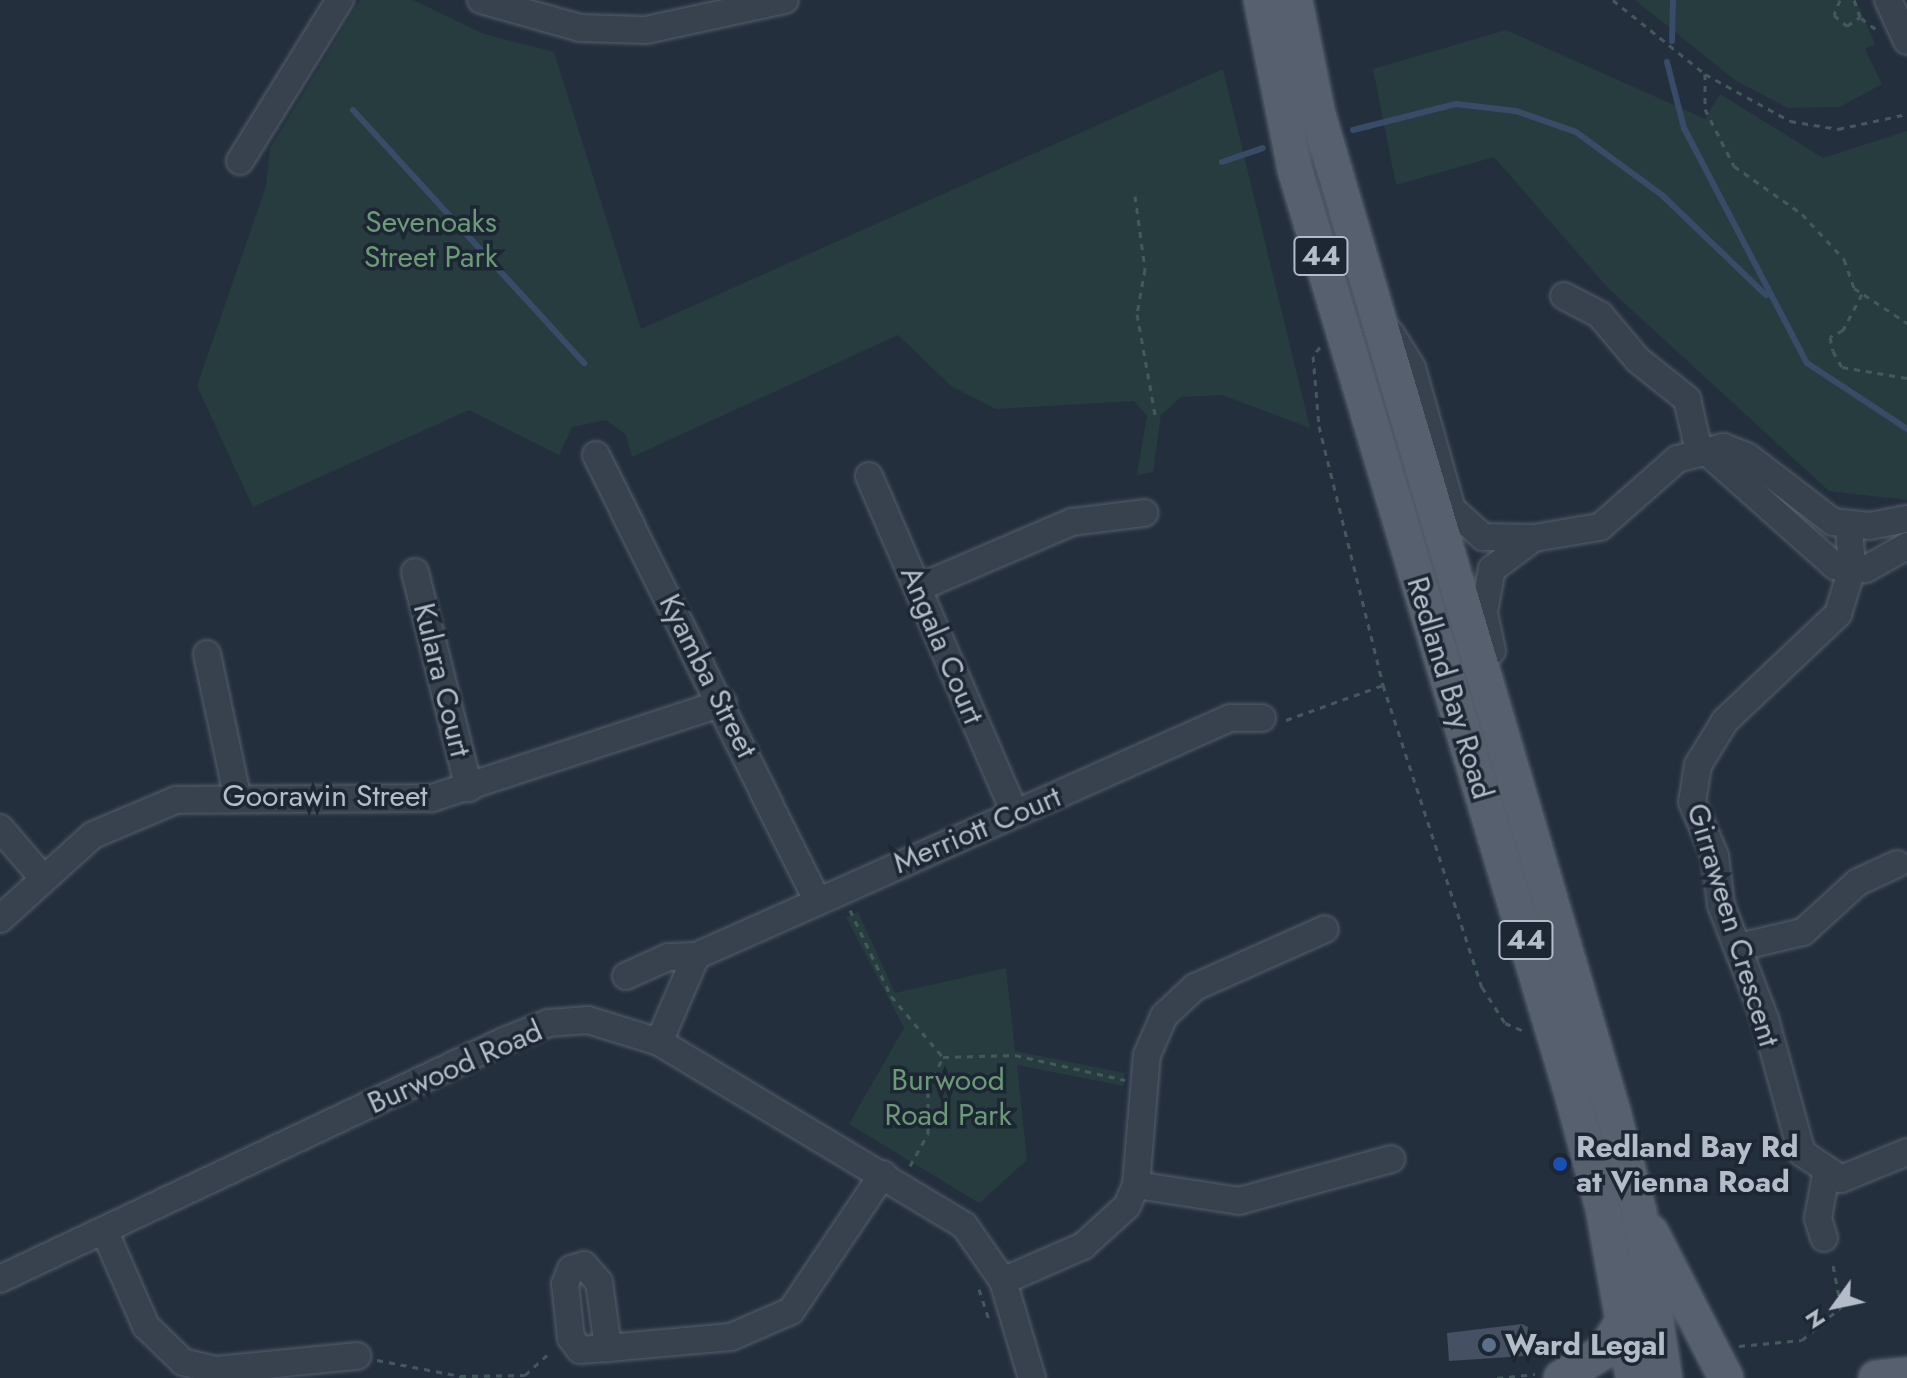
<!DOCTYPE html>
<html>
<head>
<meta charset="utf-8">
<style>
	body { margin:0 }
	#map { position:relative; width:1907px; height:1378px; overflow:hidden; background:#242f3e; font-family:Jost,sans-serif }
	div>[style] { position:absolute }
	.green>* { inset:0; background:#263c3f }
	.stream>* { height:6px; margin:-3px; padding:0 3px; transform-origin:3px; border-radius:3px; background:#394c67 }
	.building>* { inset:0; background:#455162 }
	.path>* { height:3px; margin-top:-1.5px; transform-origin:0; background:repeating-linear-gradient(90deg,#44595c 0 6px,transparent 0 12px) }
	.roads { filter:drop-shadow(0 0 2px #565f6c) drop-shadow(0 0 2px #565f6c) }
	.minor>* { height:26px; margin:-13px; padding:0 13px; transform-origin:13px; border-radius:13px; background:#38414e }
	.major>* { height:34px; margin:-17px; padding:0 17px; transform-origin:17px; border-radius:17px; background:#56606e }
	.dots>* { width:22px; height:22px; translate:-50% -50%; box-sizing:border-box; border:4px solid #1d2633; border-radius:50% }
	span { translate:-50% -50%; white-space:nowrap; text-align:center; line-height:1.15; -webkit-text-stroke:7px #1d2633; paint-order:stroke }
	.shield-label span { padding:2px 6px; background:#1d2633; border:2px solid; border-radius:6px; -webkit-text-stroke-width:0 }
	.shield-label { font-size:28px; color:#b4bcc9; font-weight:700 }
	.park-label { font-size:30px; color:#6b9a76 }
	.street-label { font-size:30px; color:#b4bcc9 }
	.poi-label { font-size:30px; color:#b4bcc9; font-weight:700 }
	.left { translate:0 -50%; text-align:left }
	.north { position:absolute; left:1795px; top:1266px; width:80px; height:80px; -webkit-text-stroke:6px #1d2633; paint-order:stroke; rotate:237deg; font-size:22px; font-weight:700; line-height:32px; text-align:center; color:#b4bcc9 }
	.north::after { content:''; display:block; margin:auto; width:28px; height:36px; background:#b4bcc9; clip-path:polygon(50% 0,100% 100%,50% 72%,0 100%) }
</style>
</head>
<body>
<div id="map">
	<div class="green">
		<i style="clip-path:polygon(360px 0,413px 0,484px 34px,554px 52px,641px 329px,1223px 69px,1310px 428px,1222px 395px,1181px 397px,1161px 415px,1153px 472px,1137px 475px,1147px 416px,1134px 401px,996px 409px,951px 386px,898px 335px,632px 457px,626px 435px,606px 420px,572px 427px,559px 455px,469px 410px,253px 507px,197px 386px,266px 186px,270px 148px)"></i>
		<i style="clip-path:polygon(1635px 0,1856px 0,1875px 44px,1865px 49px,1882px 84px,1840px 107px,1788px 108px,1736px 81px)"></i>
		<i style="clip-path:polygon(1506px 30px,1705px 119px,1720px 94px,1823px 158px,1907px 131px,1907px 500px,1829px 491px,1608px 288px,1494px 157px,1396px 185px,1373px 69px)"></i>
		<i style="clip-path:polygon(858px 912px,895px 993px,1006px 968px,1015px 1051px,1125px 1073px,1124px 1086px,1017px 1065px,1027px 1160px,979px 1203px,849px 1124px,904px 1028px,846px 917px)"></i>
	</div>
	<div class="stream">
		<i style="left:1672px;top:41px;width:41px;rotate:-88.6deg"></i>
		<i style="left:1667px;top:62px;width:68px;rotate:75.6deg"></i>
		<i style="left:1684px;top:128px;width:265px;rotate:62.4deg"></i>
		<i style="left:1807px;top:363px;width:120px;rotate:33.4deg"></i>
		<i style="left:353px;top:110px;width:343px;rotate:47.6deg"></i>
		<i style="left:1353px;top:130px;width:106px;rotate:-14.2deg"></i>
		<i style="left:1456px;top:104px;width:60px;rotate:6.7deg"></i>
		<i style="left:1516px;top:111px;width:64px;rotate:19.3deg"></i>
		<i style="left:1576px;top:132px;width:108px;rotate:36.3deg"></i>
		<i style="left:1663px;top:196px;width:143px;rotate:43.9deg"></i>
		<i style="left:1222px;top:162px;width:43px;rotate:-18.9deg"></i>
	</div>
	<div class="building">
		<i style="clip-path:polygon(1522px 1324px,1528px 1327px,1525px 1356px,1449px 1361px,1447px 1333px)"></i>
	</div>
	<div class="path">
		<i style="left:1613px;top:0;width:118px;rotate:38.8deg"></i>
		<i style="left:1705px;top:74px;width:97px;rotate:28.9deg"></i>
		<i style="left:1790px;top:121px;width:49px;rotate:9.5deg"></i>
		<i style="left:1838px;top:129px;width:71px;rotate:-12.3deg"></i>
		<i style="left:1840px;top:0;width:16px;rotate:112deg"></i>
		<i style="left:1834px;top:15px;width:17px;rotate:40deg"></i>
		<i style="left:1847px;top:26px;width:16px;rotate:-35deg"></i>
		<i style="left:1860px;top:17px;width:18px;rotate:-109deg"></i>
		<i style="left:1861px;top:18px;width:20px;rotate:37deg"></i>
		<i style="left:1705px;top:74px;width:35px;rotate:90deg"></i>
		<i style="left:1705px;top:109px;width:64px;rotate:63deg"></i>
		<i style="left:1734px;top:166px;width:83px;rotate:35.2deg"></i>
		<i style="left:1802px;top:214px;width:62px;rotate:47deg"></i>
		<i style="left:1844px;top:259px;width:31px;rotate:71deg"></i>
		<i style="left:1854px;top:288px;width:64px;rotate:33.4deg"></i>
		<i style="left:1135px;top:196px;width:74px;rotate:82.2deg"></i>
		<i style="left:1145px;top:269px;width:46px;rotate:100.1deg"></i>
		<i style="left:1137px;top:314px;width:102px;rotate:79.8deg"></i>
		<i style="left:1862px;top:294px;width:41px;rotate:117.8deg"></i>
		<i style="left:1843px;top:330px;width:15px;rotate:152deg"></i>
		<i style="left:1830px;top:337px;width:14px;rotate:78deg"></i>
		<i style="left:1833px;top:351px;width:18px;rotate:61deg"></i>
		<i style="left:1842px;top:367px;width:66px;rotate:9.6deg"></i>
		<i style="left:1320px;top:347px;width:11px;rotate:128deg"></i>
		<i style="left:1313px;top:356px;width:70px;rotate:85.1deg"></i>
		<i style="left:1319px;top:426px;width:267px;rotate:76.1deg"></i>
		<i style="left:1383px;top:685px;width:318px;rotate:71.9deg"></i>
		<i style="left:1482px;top:987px;width:43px;rotate:57.4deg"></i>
		<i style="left:1505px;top:1023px;width:23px;rotate:23deg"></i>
		<i style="left:1286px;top:720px;width:103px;rotate:-19.8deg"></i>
		<i style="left:850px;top:910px;width:95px;rotate:64.5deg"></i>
		<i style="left:891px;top:996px;width:80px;rotate:49.6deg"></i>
		<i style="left:910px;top:1166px;width:37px;rotate:-61deg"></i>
		<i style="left:928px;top:1134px;width:46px;rotate:-90deg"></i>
		<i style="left:928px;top:1088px;width:34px;rotate:-64deg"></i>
		<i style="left:943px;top:1057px;width:72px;rotate:-1.6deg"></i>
		<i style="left:1015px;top:1055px;width:113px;rotate:12.8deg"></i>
		<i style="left:979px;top:1289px;width:32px;rotate:72deg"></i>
		<i style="left:1739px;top:1346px;width:63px;rotate:-5.4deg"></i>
		<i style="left:1802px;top:1340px;width:51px;rotate:-40.2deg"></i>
		<i style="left:1841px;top:1307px;width:48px;rotate:-100.8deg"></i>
		<i style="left:377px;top:1360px;width:85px;rotate:10.9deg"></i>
		<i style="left:460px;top:1376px;width:65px;rotate:-0.9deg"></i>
		<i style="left:525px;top:1375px;width:36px;rotate:-42deg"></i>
		<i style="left:1497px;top:1378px;width:38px;rotate:-6deg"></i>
	</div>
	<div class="roads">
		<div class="minor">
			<i style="left:481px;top:0;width:103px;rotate:15.8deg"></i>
			<i style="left:580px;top:28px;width:66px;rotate:1.7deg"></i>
			<i style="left:646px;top:30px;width:142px;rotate:-12.2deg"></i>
			<i style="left:1888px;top:0;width:45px;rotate:65.1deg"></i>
			<i style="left:240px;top:161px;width:190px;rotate:-58.2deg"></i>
			<i style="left:1564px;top:296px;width:41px;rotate:27.8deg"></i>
			<i style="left:1600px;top:315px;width:59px;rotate:49.8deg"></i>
			<i style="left:1638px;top:360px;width:63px;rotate:38.5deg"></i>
			<i style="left:1687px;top:399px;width:53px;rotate:77deg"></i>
			<i style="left:1391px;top:334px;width:40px;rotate:58deg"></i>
			<i style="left:1412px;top:368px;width:147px;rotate:74.2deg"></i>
			<i style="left:1452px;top:509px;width:42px;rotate:42.1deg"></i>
			<i style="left:1483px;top:537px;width:51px;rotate:1.1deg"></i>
			<i style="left:1534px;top:538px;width:67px;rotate:-9.5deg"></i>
			<i style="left:1600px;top:527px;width:103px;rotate:-41.4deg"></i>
			<i style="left:1677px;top:459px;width:48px;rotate:-14.6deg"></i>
			<i style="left:1723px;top:447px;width:26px;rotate:21deg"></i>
			<i style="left:1747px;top:456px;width:108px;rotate:37.5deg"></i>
			<i style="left:1833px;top:522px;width:37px;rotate:6deg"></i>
			<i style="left:1870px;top:526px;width:38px;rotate:-11deg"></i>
			<i style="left:1706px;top:451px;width:173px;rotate:41.7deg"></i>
			<i style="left:1835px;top:566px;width:31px;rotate:6deg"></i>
			<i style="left:1866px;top:569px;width:47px;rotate:-29.3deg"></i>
			<i style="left:596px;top:455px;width:497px;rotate:63.6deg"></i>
			<i style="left:869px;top:476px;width:368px;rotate:66.6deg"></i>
			<i style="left:1849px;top:527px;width:42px;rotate:85.9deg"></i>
			<i style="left:1852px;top:569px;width:47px;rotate:107.3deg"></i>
			<i style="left:1838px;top:614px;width:156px;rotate:136.6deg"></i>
			<i style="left:1725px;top:721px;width:52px;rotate:121.5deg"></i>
			<i style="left:1698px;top:765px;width:37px;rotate:99deg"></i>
			<i style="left:1692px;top:802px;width:59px;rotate:66.9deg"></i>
			<i style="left:1715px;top:856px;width:49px;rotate:83deg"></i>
			<i style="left:1721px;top:905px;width:122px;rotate:68.9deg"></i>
			<i style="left:1765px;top:1019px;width:139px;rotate:74.6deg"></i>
			<i style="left:1802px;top:1153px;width:47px;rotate:33.7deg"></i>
			<i style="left:1841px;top:1179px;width:71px;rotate:-22.2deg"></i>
			<i style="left:415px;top:572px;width:223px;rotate:76deg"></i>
			<i style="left:918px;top:588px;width:168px;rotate:-23.2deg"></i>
			<i style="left:1072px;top:522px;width:73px;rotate:-7.1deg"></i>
			<i style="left:1492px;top:651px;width:40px;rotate:-102deg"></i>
			<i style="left:1484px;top:612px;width:44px;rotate:-79.5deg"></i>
			<i style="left:1492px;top:569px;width:52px;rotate:-36.4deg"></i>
			<i style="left:207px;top:654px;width:144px;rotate:78deg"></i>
			<i style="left:0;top:828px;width:65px;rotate:49.4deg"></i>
			<i style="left:0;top:919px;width:125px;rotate:-42.1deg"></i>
			<i style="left:93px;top:835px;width:90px;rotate:-22.9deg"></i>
			<i style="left:176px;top:800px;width:256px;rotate:-0.4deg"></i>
			<i style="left:432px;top:798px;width:306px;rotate:-18.1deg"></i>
			<i style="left:1739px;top:947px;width:66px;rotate:-13.2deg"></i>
			<i style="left:1803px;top:932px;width:74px;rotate:-42.3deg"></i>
			<i style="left:1858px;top:882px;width:43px;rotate:-24.8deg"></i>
			<i style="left:626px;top:976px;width:46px;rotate:-24.3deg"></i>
			<i style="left:668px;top:957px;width:28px;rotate:-2deg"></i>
			<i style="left:659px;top:1042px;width:94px;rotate:-66.7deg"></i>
			<i style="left:696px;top:956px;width:585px;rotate:-24.02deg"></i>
			<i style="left:1230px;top:718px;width:32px"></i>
			<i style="left:1136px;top:1185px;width:104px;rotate:8.8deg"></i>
			<i style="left:1239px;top:1201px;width:158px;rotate:-15.4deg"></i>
			<i style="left:104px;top:1230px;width:105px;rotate:66.4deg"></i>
			<i style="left:146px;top:1326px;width:52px;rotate:44.2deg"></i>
			<i style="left:183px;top:1362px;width:34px;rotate:14deg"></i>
			<i style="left:216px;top:1370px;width:142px;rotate:-5.7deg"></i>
			<i style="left:1824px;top:1238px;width:21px;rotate:-107deg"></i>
			<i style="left:1818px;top:1218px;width:44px;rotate:-79.5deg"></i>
			<i style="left:584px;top:1265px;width:23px;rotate:49deg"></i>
			<i style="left:599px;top:1282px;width:67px;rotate:82.2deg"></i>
			<i style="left:608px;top:1348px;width:28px;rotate:176deg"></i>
			<i style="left:580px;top:1350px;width:15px;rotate:-127deg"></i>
			<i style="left:571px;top:1338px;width:54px;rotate:-96.3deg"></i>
			<i style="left:565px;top:1284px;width:16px;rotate:-68deg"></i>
			<i style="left:571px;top:1269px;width:14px;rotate:-17deg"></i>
			<i style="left:0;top:1279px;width:557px;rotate:-25.28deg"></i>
			<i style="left:504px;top:1041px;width:48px;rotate:-22.2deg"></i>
			<i style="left:548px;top:1023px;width:40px;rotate:-4.3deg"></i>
			<i style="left:588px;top:1020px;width:74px;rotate:17.2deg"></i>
			<i style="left:659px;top:1042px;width:356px;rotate:31deg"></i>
			<i style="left:964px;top:1225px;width:68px;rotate:55.1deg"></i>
			<i style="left:1003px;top:1281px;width:101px;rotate:73.4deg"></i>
			<i style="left:1003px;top:1281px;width:87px;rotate:-23.6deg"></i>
			<i style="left:1083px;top:1246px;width:59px;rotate:-42.3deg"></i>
			<i style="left:1127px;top:1206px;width:23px;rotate:-67deg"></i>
			<i style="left:1136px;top:1185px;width:130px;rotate:-85.2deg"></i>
			<i style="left:1147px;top:1055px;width:43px;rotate:-66.4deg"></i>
			<i style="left:1164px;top:1016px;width:42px;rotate:-43.1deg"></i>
			<i style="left:1195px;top:987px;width:142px;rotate:-24deg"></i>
			<i style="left:608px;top:1348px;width:123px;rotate:-5.1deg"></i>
			<i style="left:731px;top:1337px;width:65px;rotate:-23.4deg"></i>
			<i style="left:791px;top:1311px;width:165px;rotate:-56.1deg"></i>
		</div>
		<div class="major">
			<i style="left:1261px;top:0;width:173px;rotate:78.7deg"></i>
			<i style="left:1295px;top:170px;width:961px;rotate:73.32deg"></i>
			<i style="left:1571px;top:1091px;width:122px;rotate:74.8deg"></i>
			<i style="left:1603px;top:1209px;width:172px;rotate:79.9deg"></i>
			<i style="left:1295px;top:0;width:116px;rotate:78.6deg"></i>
			<i style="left:1318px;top:114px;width:1040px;rotate:73.52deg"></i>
			<i style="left:1613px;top:1111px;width:103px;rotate:75.4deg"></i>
			<i style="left:1639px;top:1211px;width:169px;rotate:81.2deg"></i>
			<i style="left:1651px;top:1232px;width:164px;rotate:62.8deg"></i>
			<i style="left:1561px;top:1378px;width:49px;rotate:-31.8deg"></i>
			<i style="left:1603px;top:1352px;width:37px;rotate:-57deg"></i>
			<i style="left:1876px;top:1378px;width:31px;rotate:-6deg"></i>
		</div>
	</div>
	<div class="dots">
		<i style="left:1560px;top:1164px;background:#1a4fb4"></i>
		<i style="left:1489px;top:1345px;background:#5c6f8a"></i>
	</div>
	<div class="shield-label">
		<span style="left:1321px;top:256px">44</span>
		<span style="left:1526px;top:940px">44</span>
	</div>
	<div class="park-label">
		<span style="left:431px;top:239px">Sevenoaks<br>Street Park</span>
		<span style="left:948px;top:1097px">Burwood<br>Road Park</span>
	</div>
	<div class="street-label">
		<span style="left:942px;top:645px;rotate:67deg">Angala Court</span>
		<span style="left:708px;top:676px;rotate:63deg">Kyamba Street</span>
		<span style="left:442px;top:680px;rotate:76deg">Kulara Court</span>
		<span style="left:1450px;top:688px;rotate:73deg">Redland Bay Road</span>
		<span style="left:325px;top:796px">Goorawin Street</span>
		<span style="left:977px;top:830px;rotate:-23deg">Merriott Court</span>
		<span style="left:1733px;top:925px;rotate:73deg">Girraween Crescent</span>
		<span style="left:455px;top:1067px;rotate:-24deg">Burwood Road</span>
	</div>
	<div class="poi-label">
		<span class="left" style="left:1576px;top:1164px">Redland Bay Rd<br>at Vienna Road</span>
		<span class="left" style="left:1505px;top:1345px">Ward Legal</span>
	</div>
	<div class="north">N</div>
</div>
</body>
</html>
